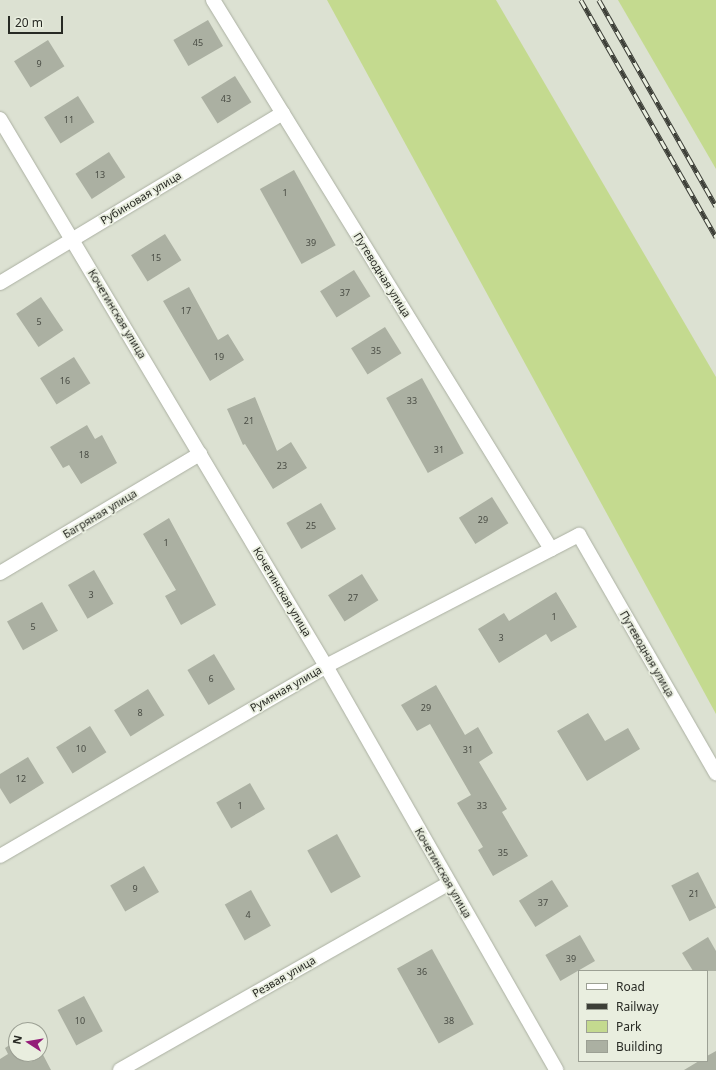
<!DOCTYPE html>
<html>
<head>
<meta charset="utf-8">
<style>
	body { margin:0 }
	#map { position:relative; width:716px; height:1070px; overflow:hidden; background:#dce1d2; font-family:"Noto Sans",sans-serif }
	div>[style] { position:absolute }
	.green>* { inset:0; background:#c4da8f }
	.building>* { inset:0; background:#abb0a2; transform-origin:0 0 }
	.roads { filter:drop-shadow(0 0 1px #abb0a2) drop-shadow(0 0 1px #abb0a2) }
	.minor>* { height:14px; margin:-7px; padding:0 7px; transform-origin:7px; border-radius:7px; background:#fff }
	.rail>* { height:4.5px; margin-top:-2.25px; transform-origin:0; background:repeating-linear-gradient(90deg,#e9eedf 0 9px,#3c3e37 0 18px); box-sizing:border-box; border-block:1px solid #3c3e37 }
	span { translate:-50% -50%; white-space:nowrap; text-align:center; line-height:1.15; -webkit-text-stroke:3.5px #e9eedf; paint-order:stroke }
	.number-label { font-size:9px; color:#494c44 }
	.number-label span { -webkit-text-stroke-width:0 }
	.street-label { font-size:11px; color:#282a24 }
	.legend { position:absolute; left:578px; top:970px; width:130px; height:92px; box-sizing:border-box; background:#e9eedf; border:1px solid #9ca094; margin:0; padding:5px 7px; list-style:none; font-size:12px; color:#282a24 }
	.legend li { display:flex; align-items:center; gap:8px; height:20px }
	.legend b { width:20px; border:1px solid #9ca094 }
	.north { position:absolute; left:8px; top:1022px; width:40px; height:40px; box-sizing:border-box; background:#e9eedf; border:1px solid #9ca094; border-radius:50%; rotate:282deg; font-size:11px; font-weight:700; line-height:16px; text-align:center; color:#282a24 }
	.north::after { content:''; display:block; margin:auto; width:14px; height:18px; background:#941c79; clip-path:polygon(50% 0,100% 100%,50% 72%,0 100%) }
	.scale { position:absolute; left:8px; top:16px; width:55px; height:18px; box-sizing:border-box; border:2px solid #282a24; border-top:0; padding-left:5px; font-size:12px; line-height:14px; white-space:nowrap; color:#282a24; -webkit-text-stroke:3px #e9eedf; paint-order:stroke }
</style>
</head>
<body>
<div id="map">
	<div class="green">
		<i style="clip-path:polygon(327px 0,496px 0,716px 377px,716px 714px)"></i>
		<i style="clip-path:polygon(618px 0,716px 0,716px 169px)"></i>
	</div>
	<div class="building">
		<i style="left:208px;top:20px;width:30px;height:40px;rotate:60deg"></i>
		<i style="left:48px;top:40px;width:31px;height:40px;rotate:58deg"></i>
		<i style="left:235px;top:76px;width:31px;height:40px;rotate:58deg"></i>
		<i style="left:78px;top:96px;width:31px;height:40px;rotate:58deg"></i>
		<i style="left:109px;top:152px;width:30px;height:40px;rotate:57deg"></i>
		<i style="left:294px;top:170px;width:86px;height:39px;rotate:61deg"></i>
		<i style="left:165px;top:234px;width:31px;height:40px;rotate:58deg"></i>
		<i style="left:354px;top:270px;width:31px;height:40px;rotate:58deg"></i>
		<i style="clip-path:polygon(189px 287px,218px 340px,228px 334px,244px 360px,210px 381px,163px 301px)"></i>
		<i style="left:41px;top:297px;width:40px;height:30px;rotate:56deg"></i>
		<i style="left:385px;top:327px;width:31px;height:40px;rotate:58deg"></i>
		<i style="left:74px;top:357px;width:31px;height:40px;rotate:58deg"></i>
		<i style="left:422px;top:378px;width:86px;height:41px;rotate:61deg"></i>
		<i style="clip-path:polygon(255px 397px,277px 451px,291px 442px,307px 468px,273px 489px,245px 444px,243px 445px,227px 409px)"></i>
		<i style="clip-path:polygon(87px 425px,95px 439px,102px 435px,117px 463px,81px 484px,69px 465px,63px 468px,50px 447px)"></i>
		<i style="left:492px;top:497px;width:31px;height:39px;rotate:58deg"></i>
		<i style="left:321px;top:503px;width:30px;height:40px;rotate:60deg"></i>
		<i style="clip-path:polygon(169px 518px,216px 605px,181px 625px,165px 596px,176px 590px,143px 534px)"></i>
		<i style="left:94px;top:570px;width:39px;height:30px;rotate:60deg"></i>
		<i style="left:362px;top:574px;width:31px;height:40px;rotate:58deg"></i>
		<i style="clip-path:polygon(556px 592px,577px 627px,551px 642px,546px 634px,499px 663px,478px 629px,504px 613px,509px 621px)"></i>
		<i style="left:42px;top:602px;width:33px;height:40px;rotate:61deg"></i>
		<i style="left:214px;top:654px;width:41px;height:31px;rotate:59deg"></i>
		<i style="clip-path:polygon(436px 685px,465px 735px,478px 727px,493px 753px,479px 762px,507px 809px,502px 812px,528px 856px,493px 876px,478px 850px,483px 847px,457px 803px,471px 795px,430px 724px,417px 731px,401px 705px)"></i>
		<i style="left:148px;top:689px;width:31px;height:40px;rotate:58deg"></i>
		<i style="clip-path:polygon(588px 713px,605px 741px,628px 728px,640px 749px,587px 781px,557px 731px)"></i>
		<i style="left:90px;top:726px;width:31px;height:40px;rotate:58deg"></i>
		<i style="clip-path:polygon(28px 757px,44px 783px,10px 804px,0 788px,0 774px)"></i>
		<i style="left:250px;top:783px;width:30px;height:39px;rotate:60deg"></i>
		<i style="left:337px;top:834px;width:49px;height:34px;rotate:61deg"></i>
		<i style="left:144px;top:866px;width:30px;height:39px;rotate:60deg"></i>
		<i style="left:698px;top:872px;width:40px;height:30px;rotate:63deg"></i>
		<i style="left:552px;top:880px;width:31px;height:39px;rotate:58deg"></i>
		<i style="left:251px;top:890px;width:41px;height:30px;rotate:61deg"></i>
		<i style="left:580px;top:935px;width:30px;height:40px;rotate:60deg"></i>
		<i style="clip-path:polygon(708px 937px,716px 951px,716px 971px,693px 971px,682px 953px)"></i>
		<i style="left:432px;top:949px;width:86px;height:40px;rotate:61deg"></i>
		<i style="left:84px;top:996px;width:40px;height:30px;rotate:62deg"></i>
		<i style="clip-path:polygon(16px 1041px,16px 1054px,40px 1054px,40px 1049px,51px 1070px,0 1070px,0 1059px,8px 1054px,5px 1048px)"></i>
		<i style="clip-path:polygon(716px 1051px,716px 1070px,684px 1070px,699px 1061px,707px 1061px,707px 1056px)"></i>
	</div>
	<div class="roads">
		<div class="minor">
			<i style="left:213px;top:0;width:645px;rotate:58.38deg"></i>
			<i style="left:0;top:119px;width:637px;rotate:59.21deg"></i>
			<i style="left:326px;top:666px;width:465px;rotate:60.3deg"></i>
			<i style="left:0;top:283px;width:330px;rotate:-31deg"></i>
			<i style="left:0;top:573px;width:233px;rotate:-30.8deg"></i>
			<i style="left:0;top:856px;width:377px;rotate:-30.2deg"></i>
			<i style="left:326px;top:666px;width:285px;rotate:-27.4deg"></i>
			<i style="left:579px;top:535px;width:275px;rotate:60.1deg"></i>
			<i style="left:120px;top:1070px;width:378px;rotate:-29.6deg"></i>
		</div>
	</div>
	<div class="rail">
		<i style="left:581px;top:0;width:273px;rotate:60.3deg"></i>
		<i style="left:599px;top:0;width:237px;rotate:60.4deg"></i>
	</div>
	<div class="number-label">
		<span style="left:198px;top:43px">45</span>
		<span style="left:39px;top:64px">9</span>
		<span style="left:226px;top:99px">43</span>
		<span style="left:69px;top:120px">11</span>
		<span style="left:100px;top:175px">13</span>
		<span style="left:285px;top:193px">1</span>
		<span style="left:311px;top:243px">39</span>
		<span style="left:156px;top:258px">15</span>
		<span style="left:345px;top:293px">37</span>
		<span style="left:186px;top:311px">17</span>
		<span style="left:39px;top:322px">5</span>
		<span style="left:376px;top:351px">35</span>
		<span style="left:219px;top:357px">19</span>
		<span style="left:65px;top:381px">16</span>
		<span style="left:412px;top:401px">33</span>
		<span style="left:249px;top:421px">21</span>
		<span style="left:439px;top:450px">31</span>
		<span style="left:84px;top:455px">18</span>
		<span style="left:282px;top:466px">23</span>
		<span style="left:483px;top:520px">29</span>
		<span style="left:311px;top:526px">25</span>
		<span style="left:166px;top:543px">1</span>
		<span style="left:91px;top:595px">3</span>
		<span style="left:353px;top:598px">27</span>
		<span style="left:554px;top:617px">1</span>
		<span style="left:33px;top:627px">5</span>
		<span style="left:501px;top:638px">3</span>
		<span style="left:211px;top:679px">6</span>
		<span style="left:426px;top:708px">29</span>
		<span style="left:140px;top:713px">8</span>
		<span style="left:81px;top:749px">10</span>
		<span style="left:468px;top:750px">31</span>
		<span style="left:21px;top:779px">12</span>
		<span style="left:240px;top:806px">1</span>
		<span style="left:482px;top:806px">33</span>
		<span style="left:503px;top:853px">35</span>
		<span style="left:135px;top:889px">9</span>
		<span style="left:694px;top:894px">21</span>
		<span style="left:543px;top:903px">37</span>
		<span style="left:248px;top:915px">4</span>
		<span style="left:571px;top:959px">39</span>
		<span style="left:422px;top:972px">36</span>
		<span style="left:80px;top:1021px">10</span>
		<span style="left:449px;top:1021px">38</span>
	</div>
	<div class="street-label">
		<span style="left:141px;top:198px;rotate:-31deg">Рубиновая улица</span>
		<span style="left:382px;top:275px;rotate:58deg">Путеводная улица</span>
		<span style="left:117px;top:314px;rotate:59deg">Кочетинская улица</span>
		<span style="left:100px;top:514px;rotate:-31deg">Багряная улица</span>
		<span style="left:282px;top:592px;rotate:59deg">Кочетинская улица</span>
		<span style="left:647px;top:654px;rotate:60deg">Путеводная улица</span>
		<span style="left:286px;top:689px;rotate:-30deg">Румяная улица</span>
		<span style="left:443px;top:873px;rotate:60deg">Кочетинская улица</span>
		<span style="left:284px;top:977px;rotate:-30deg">Резвая улица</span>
	</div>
	<ul class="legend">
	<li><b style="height:5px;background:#fff"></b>Road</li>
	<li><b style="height:5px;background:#3c3e37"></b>Railway</li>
	<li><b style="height:11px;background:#c4da8f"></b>Park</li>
	<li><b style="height:11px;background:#abb0a2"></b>Building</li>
	</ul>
	<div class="north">N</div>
	<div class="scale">20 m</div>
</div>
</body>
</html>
